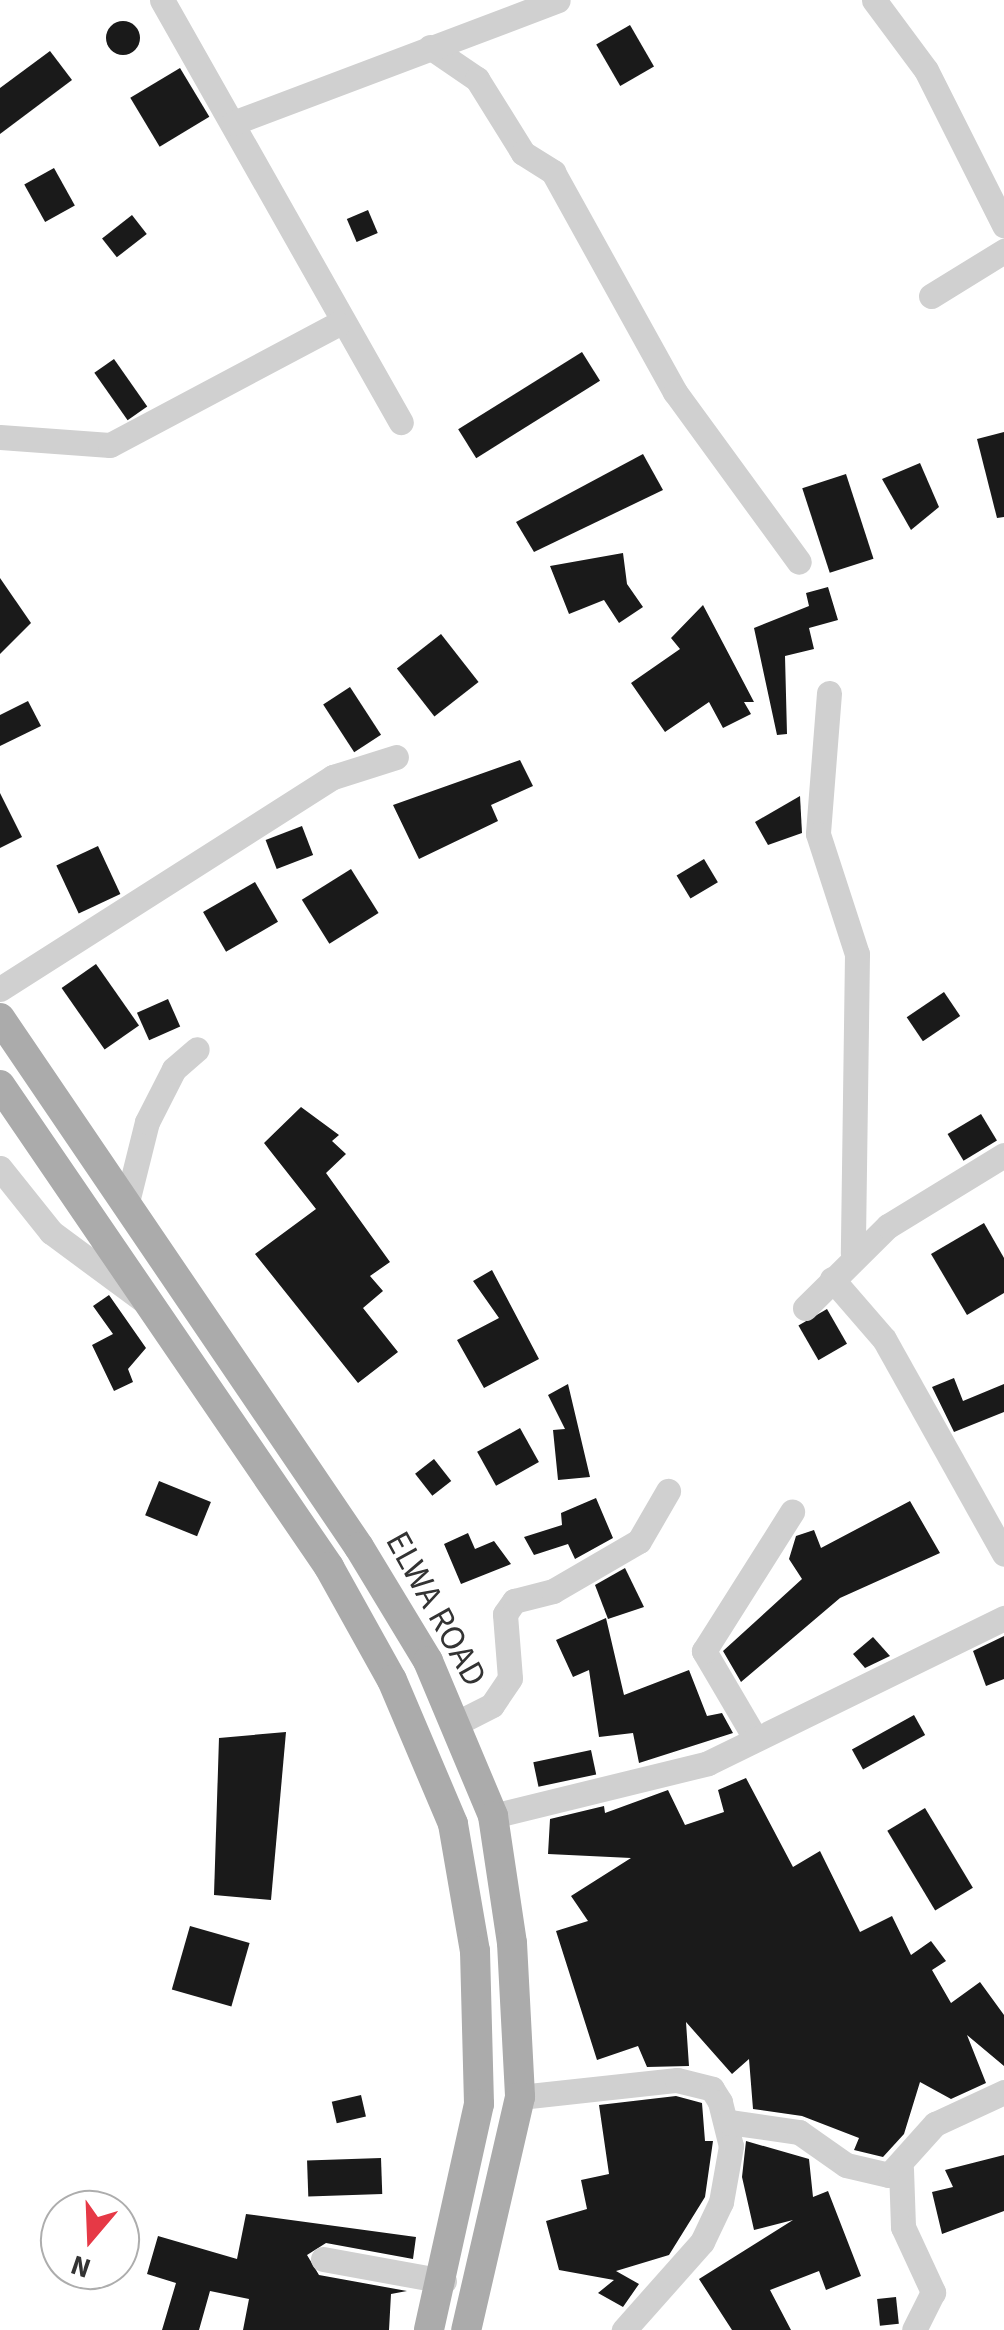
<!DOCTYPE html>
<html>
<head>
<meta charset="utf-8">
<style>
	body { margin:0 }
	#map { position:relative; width:1004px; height:2330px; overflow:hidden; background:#fff; font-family:"Source Sans 3",sans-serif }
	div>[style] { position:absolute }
	.building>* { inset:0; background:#1a1a1a; transform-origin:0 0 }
	.round { border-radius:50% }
	.minor>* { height:25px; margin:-12.5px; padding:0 12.5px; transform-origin:12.5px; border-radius:12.5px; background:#d0d0d0 }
	.major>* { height:30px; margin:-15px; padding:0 15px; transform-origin:15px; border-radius:15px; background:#ababab }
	span { translate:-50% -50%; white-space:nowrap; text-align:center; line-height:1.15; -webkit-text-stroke:10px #fff; paint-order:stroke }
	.street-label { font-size:35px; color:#333 }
	.north { position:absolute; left:40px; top:2190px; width:100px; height:100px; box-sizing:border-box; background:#fff; border:2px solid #adadad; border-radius:50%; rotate:199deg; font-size:28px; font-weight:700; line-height:40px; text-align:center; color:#333 }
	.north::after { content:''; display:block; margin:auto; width:35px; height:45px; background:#e63946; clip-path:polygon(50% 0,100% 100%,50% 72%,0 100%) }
</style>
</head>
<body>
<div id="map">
	<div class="building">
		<i class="round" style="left:106px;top:21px;width:34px;height:34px"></i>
		<i style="left:630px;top:25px;width:48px;height:39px;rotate:60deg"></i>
		<i style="clip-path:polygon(50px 51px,72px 80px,0 134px,0 88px)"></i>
		<i style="left:180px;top:68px;width:57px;height:58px;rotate:59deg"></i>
		<i style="left:54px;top:168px;width:43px;height:34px;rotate:61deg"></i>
		<i style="left:368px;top:210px;width:25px;height:23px;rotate:67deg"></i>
		<i style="left:132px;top:215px;width:24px;height:38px;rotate:52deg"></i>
		<i style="left:582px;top:352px;width:34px;height:146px;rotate:58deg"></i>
		<i style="left:114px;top:359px;width:58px;height:24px;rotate:55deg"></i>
		<i style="clip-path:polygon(1004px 432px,1004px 517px,997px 518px,977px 439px)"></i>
		<i style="clip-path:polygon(643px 454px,663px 490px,534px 552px,516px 522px)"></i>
		<i style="clip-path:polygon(920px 463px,939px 507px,911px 530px,882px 479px)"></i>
		<i style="left:846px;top:474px;width:89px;height:46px;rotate:72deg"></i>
		<i style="clip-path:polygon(623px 553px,627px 584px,643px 607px,619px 623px,604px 600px,569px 614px,550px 566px)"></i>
		<i style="clip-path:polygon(0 578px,31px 623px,0 654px)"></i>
		<i style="clip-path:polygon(828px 587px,838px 620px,809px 628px,814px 649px,785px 656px,787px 734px,777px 735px,754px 628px,809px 606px,806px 593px)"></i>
		<i style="clip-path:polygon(703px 605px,754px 702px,744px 702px,751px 714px,723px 728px,709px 702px,665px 732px,631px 683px,680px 649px,671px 638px)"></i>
		<i style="left:441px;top:634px;width:61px;height:56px;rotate:52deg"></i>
		<i style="left:350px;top:687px;width:57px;height:32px;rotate:57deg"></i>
		<i style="clip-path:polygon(28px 701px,41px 726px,0 746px,0 715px)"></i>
		<i style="clip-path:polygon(520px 760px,533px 786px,491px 805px,498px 821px,419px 859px,393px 805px)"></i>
		<i style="clip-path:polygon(0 793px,22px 837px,0 848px)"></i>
		<i style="clip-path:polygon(800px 796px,802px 833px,768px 845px,755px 822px)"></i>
		<i style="left:302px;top:826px;width:31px;height:39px;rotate:69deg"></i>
		<i style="left:98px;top:846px;width:53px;height:46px;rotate:65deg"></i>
		<i style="left:704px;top:859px;width:27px;height:32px;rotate:59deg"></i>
		<i style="left:351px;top:869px;width:52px;height:58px;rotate:58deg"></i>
		<i style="left:255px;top:882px;width:46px;height:60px;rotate:60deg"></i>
		<i style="left:96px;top:964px;width:75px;height:42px;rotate:55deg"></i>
		<i style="left:944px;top:992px;width:29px;height:45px;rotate:56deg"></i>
		<i style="left:168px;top:999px;width:30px;height:34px;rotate:66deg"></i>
		<i style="clip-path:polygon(301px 1107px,339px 1135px,332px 1141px,346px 1154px,326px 1173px,390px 1262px,370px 1276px,383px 1291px,363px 1308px,398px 1352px,358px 1383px,255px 1254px,316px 1209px,264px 1143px)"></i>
		<i style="left:981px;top:1114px;width:31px;height:39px;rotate:59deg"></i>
		<i style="clip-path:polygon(984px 1223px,1004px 1258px,1004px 1293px,967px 1315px,931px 1254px)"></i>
		<i style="clip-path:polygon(492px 1270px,539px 1359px,484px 1388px,457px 1340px,499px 1318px,473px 1281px)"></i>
		<i style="clip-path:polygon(109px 1295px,146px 1348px,128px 1369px,133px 1382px,114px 1391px,92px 1345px,113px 1334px,93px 1306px)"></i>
		<i style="left:827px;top:1309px;width:40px;height:33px;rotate:60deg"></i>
		<i style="clip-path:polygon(954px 1378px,963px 1401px,1004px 1384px,1004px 1412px,954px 1432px,932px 1387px)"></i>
		<i style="clip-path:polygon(568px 1384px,590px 1477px,558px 1480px,553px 1430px,565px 1429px,548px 1395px)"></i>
		<i style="left:520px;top:1428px;width:39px;height:49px;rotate:61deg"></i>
		<i style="left:434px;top:1459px;width:28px;height:24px;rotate:52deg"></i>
		<i style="left:159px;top:1481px;width:56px;height:37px;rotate:22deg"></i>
		<i style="clip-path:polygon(596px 1498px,613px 1538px,575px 1559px,568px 1544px,534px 1555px,524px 1537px,562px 1525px,561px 1513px)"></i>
		<i style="clip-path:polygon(910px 1501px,940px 1553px,840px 1598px,741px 1682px,723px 1651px,802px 1579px,789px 1559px,796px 1536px,814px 1530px,821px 1548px)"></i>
		<i style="clip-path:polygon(468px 1533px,475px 1549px,494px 1541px,511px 1564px,461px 1584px,444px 1544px)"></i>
		<i style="clip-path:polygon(625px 1568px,644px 1607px,608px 1619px,595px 1585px)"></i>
		<i style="clip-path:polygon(606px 1618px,624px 1695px,689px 1670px,707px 1716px,722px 1713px,733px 1733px,639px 1763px,633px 1733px,599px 1737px,589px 1670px,573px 1677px,556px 1640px)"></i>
		<i style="clip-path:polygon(1004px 1636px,1004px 1679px,986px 1686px,973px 1651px)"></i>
		<i style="clip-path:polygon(873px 1637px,890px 1656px,865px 1668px,853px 1654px)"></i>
		<i style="left:914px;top:1715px;width:23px;height:71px;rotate:61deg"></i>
		<i style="clip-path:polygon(286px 1732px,271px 1900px,214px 1895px,219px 1738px)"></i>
		<i style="left:591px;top:1750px;width:25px;height:59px;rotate:78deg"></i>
		<i style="clip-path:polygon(746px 1778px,793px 1867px,820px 1851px,860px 1932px,892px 1916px,911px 1955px,931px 1941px,946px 1961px,932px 1970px,951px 2003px,980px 1982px,1004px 2015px,1004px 2066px,967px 2035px,986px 2083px,951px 2099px,920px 2082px,904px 2134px,883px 2157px,854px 2150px,859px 2138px,802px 2116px,753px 2109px,749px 2059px,732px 2074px,686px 2022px,689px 2066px,647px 2067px,638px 2046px,597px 2060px,556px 1931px,588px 1921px,571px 1896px,631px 1858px,548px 1854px,550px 1819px,604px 1806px,605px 1813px,668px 1790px,685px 1825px,724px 1812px,718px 1790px)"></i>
		<i style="left:925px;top:1808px;width:93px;height:44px;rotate:59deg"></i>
		<i style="left:190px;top:1926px;width:62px;height:66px;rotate:16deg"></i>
		<i style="left:361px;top:2095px;width:22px;height:30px;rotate:77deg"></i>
		<i style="clip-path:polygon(676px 2096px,702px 2103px,705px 2141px,713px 2141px,705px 2197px,669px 2255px,616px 2271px,639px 2284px,623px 2307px,598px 2293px,614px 2280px,559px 2270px,546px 2221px,587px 2209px,581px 2180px,609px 2174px,599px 2105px)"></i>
		<i style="clip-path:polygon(746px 2141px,809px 2159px,813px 2197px,828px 2191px,861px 2276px,826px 2290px,819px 2271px,770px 2290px,791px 2330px,732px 2330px,699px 2279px,793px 2220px,754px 2230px,742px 2177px)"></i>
		<i style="clip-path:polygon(1004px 2155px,1004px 2211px,942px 2234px,932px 2192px,953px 2187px,945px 2170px)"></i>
		<i style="left:381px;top:2158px;width:36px;height:74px;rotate:88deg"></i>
		<i style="clip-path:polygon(246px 2214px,416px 2237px,413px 2259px,326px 2243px,307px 2255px,319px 2275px,407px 2291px,391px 2294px,389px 2330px,243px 2330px,249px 2299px,210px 2291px,199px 2330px,162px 2330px,176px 2283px,147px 2274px,158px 2236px,237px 2259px)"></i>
		<i style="left:896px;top:2297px;width:27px;height:19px;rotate:84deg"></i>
	</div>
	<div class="minor">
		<i style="left:162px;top:0;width:485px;rotate:60.5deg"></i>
		<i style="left:874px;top:0;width:87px;rotate:53.4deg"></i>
		<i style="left:926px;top:70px;width:174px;rotate:63.3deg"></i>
		<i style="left:430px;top:47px;width:57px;rotate:34.2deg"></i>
		<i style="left:477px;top:79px;width:87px;rotate:58.1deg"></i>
		<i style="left:523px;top:153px;width:36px;rotate:32deg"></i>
		<i style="left:553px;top:172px;width:252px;rotate:61deg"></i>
		<i style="left:675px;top:392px;width:210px;rotate:53.9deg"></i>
		<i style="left:233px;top:123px;width:347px;rotate:-20.7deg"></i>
		<i style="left:931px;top:296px;width:86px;rotate:-31.7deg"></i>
		<i style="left:0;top:437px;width:110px;rotate:4.2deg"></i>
		<i style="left:110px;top:445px;width:258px;rotate:-28deg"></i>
		<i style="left:829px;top:693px;width:141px;rotate:94.5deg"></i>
		<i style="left:818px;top:834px;width:126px;rotate:72deg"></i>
		<i style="left:857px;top:954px;width:299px;rotate:90.8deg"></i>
		<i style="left:0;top:989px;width:395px;rotate:-32.5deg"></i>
		<i style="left:333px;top:777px;width:66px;rotate:-17.6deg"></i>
		<i style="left:0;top:1168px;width:82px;rotate:51.4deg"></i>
		<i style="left:51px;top:1232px;width:114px;rotate:36.5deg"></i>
		<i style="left:127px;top:1202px;width:82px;rotate:-76deg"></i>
		<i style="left:147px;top:1122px;width:59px;rotate:-63deg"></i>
		<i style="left:174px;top:1069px;width:30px;rotate:-41deg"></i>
		<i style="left:832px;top:1279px;width:79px;rotate:49.1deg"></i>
		<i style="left:884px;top:1339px;width:246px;rotate:60.8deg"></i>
		<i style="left:805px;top:1308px;width:117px;rotate:-44.7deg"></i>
		<i style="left:888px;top:1226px;width:136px;rotate:-31.5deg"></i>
		<i style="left:457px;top:1723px;width:39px;rotate:-27deg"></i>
		<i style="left:492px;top:1705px;width:32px;rotate:-56deg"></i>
		<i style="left:510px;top:1678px;width:64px;rotate:-94.5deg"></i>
		<i style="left:505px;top:1614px;width:16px;rotate:-55deg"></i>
		<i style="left:514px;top:1601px;width:40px;rotate:-14.4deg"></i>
		<i style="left:553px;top:1591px;width:99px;rotate:-30.2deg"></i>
		<i style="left:639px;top:1541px;width:58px;rotate:-59.9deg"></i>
		<i style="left:755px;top:1738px;width:101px;rotate:-120.4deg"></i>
		<i style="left:704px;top:1651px;width:165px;rotate:-57.7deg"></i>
		<i style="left:493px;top:1816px;width:221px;rotate:-13.8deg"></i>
		<i style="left:708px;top:1763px;width:330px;rotate:-26.1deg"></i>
		<i style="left:520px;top:2097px;width:158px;rotate:-6.2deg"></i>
		<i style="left:677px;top:2080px;width:36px;rotate:14deg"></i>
		<i style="left:712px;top:2089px;width:15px;rotate:58deg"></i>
		<i style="left:720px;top:2102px;width:45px;rotate:76deg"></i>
		<i style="left:731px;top:2146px;width:57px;rotate:100.1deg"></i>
		<i style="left:721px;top:2202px;width:44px;rotate:115.4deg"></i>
		<i style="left:702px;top:2242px;width:118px;rotate:131.6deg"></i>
		<i style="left:729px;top:2122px;width:71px;rotate:8.1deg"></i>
		<i style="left:799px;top:2132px;width:57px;rotate:35.1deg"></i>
		<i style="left:846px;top:2165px;width:44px;rotate:13.1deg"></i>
		<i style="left:889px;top:2175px;width:69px;rotate:-48deg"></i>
		<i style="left:935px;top:2124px;width:76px;rotate:-24.9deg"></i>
		<i style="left:901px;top:2169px;width:58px;rotate:88deg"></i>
		<i style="left:903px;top:2227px;width:72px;rotate:65.2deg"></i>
		<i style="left:933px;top:2292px;width:42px;rotate:116.6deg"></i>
		<i style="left:323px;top:2259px;width:123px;rotate:10.3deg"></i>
	</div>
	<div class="major">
		<i style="left:0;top:1018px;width:639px;rotate:55.84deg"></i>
		<i style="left:359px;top:1547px;width:133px;rotate:58.8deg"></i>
		<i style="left:428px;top:1661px;width:168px;rotate:67.2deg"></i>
		<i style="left:493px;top:1816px;width:128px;rotate:81.5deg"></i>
		<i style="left:512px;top:1943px;width:154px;rotate:87deg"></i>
		<i style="left:520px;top:2097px;width:239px;rotate:103deg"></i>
		<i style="left:0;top:1085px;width:584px;rotate:55.68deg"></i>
		<i style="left:329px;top:1567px;width:129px;rotate:60.9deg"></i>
		<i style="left:392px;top:1680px;width:156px;rotate:67deg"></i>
		<i style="left:453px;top:1824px;width:129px;rotate:80.2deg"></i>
		<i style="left:475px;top:1951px;width:153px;rotate:88.5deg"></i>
		<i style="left:479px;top:2104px;width:231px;rotate:102.5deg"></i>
	</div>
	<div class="street-label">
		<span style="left:436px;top:1609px;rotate:61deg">ELWA ROAD</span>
	</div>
	<div class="north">N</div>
</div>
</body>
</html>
